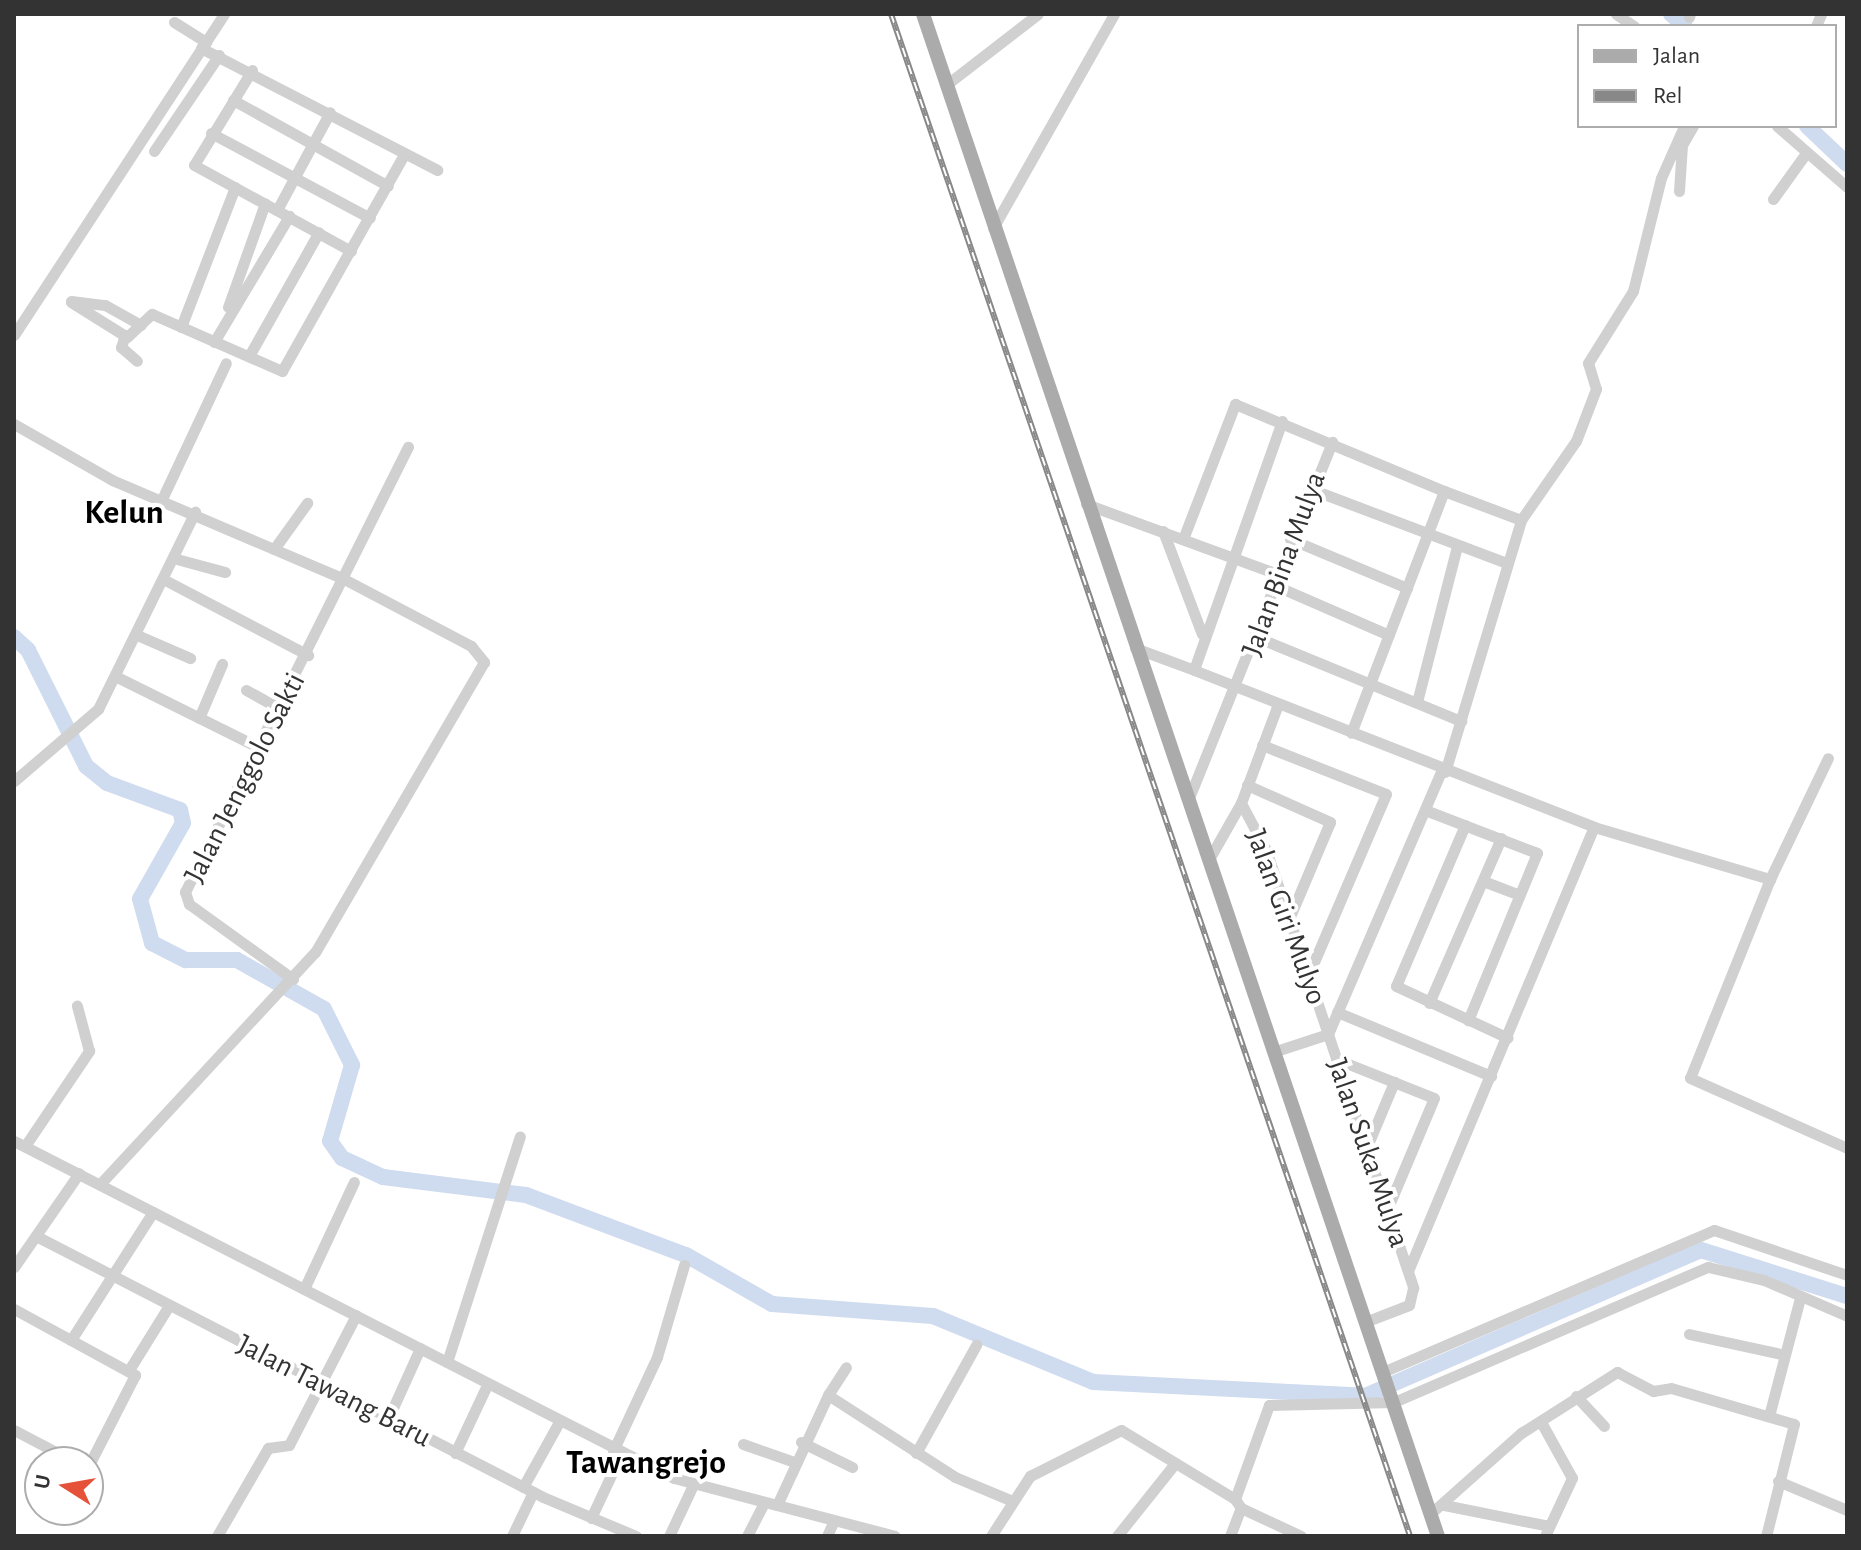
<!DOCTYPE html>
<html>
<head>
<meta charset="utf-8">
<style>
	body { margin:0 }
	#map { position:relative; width:1861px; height:1550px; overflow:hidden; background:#fff; font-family:"Alegreya Sans",sans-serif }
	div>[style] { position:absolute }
	.river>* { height:16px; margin:-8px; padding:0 8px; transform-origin:8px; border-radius:8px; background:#cfdbee }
	.minor>* { height:11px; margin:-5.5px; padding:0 5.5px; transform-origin:5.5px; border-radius:5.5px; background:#d0d0d0 }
	.major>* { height:14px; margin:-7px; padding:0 7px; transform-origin:7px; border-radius:7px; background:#ababab }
	.rail>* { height:6px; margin-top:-3px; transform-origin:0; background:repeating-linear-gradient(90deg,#fff 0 9px,#888 0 18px); box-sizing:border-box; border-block:2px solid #888 }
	span { translate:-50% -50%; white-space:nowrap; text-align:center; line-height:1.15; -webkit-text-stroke:8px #fff; paint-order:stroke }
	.street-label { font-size:30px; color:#333 }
	.quarter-label { font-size:34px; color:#000; font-weight:700 }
	.frame { position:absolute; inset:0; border:16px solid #333; pointer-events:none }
	.legend { position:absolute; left:1577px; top:24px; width:260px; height:104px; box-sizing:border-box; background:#fff; border:2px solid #adadad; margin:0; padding:10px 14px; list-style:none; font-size:24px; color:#333 }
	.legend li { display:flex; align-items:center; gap:16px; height:40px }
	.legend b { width:40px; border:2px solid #adadad }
	.north { position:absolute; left:24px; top:1446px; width:80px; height:80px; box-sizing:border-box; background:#fff; border:2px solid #adadad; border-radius:50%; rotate:281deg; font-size:22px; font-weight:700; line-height:32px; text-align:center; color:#333 }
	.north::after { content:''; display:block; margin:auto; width:28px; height:36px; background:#e55239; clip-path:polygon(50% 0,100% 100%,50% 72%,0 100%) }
</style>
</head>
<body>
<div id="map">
	<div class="river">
		<i style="left:1671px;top:14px;width:18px;rotate:41deg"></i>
		<i style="left:1807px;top:126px;width:55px;rotate:43.5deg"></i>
		<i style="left:14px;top:637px;width:19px;rotate:43deg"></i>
		<i style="left:28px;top:650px;width:130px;rotate:63.4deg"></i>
		<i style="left:86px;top:766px;width:27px;rotate:39deg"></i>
		<i style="left:107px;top:783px;width:78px;rotate:20.3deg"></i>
		<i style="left:180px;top:810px;width:13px;rotate:77deg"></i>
		<i style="left:183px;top:823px;width:87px;rotate:119.5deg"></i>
		<i style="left:140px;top:899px;width:46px;rotate:74.7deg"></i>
		<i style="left:152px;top:943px;width:38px;rotate:27deg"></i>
		<i style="left:186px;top:960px;width:51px"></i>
		<i style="left:237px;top:960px;width:100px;rotate:29.4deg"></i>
		<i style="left:324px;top:1009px;width:63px;rotate:63.4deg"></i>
		<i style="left:352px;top:1065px;width:79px;rotate:106.1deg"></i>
		<i style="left:330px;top:1141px;width:21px;rotate:55deg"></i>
		<i style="left:342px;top:1158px;width:45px;rotate:24.9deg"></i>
		<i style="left:383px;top:1177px;width:144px;rotate:7.2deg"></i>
		<i style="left:526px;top:1195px;width:171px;rotate:20.6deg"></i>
		<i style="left:686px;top:1255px;width:99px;rotate:29.7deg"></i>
		<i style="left:772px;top:1304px;width:161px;rotate:4.3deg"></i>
		<i style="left:933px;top:1316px;width:173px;rotate:22.4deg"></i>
		<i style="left:1093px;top:1382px;width:272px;rotate:2.9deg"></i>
		<i style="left:1365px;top:1396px;width:366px;rotate:-23.5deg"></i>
		<i style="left:1701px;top:1250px;width:153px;rotate:17.5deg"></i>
	</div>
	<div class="minor">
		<i style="left:1616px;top:14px;width:22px;rotate:34deg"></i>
		<i style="left:1689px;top:17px;width:3px;rotate:-72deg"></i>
		<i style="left:174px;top:22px;width:38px;rotate:32deg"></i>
		<i style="left:1816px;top:26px;width:13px;rotate:-67deg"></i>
		<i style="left:201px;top:48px;width:266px;rotate:27.3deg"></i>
		<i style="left:252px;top:70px;width:111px;rotate:121.4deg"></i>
		<i style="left:194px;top:165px;width:179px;rotate:28.7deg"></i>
		<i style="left:946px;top:85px;width:116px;rotate:-37.7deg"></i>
		<i style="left:233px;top:100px;width:177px;rotate:29deg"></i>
		<i style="left:1777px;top:126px;width:93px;rotate:41.1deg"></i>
		<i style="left:211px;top:133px;width:180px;rotate:28.1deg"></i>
		<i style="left:154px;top:151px;width:116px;rotate:-55.9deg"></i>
		<i style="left:1679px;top:191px;width:46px;rotate:-86.3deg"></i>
		<i style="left:1682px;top:145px;width:22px;rotate:-60deg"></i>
		<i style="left:1773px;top:199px;width:57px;rotate:-54.3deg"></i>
		<i style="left:277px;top:210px;width:111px;rotate:-61.6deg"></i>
		<i style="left:993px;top:228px;width:246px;rotate:-60.5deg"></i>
		<i style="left:71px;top:301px;width:34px;rotate:7deg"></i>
		<i style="left:105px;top:305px;width:41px;rotate:29.1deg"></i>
		<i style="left:71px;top:302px;width:66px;rotate:32deg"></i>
		<i style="left:127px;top:337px;width:34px;rotate:-43deg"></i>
		<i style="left:152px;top:314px;width:142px;rotate:23.7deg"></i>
		<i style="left:282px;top:371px;width:250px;rotate:-60.6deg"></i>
		<i style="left:228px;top:307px;width:110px;rotate:-70.4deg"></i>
		<i style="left:181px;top:327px;width:150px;rotate:-68.9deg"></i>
		<i style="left:14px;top:335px;width:384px;rotate:-56.8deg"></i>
		<i style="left:125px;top:335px;width:13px;rotate:108deg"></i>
		<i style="left:121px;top:347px;width:21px;rotate:41deg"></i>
		<i style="left:214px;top:342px;width:147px;rotate:-59.2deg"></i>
		<i style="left:249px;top:356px;width:142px;rotate:-60.6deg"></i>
		<i style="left:1282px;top:421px;width:264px;rotate:109.5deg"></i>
		<i style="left:1194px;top:670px;width:430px;rotate:21.4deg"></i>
		<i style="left:1594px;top:827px;width:184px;rotate:16.5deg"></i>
		<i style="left:1770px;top:879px;width:214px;rotate:111.9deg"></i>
		<i style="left:1690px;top:1078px;width:172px;rotate:24deg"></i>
		<i style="left:14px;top:424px;width:113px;rotate:29.7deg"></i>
		<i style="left:112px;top:480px;width:252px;rotate:23.1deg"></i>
		<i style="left:344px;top:579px;width:144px;rotate:27.8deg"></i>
		<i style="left:471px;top:646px;width:21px;rotate:51deg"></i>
		<i style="left:484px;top:662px;width:336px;rotate:120.2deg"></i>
		<i style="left:315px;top:952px;width:316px;rotate:132.8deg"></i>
		<i style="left:1308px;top:488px;width:212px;rotate:20.7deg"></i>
		<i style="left:1444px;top:491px;width:82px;rotate:20.6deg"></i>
		<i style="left:162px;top:499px;width:150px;rotate:-64.8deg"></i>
		<i style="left:1086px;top:504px;width:203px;rotate:20.1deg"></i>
		<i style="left:1163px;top:531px;width:110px;rotate:69.3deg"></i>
		<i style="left:1183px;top:539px;width:145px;rotate:-68.9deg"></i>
		<i style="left:1235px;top:404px;width:226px;rotate:22.6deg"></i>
		<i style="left:1444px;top:491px;width:259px;rotate:111deg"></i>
		<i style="left:1290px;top:539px;width:127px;rotate:22.7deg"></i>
		<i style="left:274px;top:549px;width:57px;rotate:-54.3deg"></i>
		<i style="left:173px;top:558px;width:54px;rotate:15.1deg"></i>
		<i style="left:163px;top:579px;width:164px;rotate:27.7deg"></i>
		<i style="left:1274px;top:585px;width:125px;rotate:23.5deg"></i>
		<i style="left:137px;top:635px;width:58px;rotate:23.5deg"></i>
		<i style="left:1256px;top:637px;width:222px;rotate:22.3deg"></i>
		<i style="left:1135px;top:648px;width:63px;rotate:20.4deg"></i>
		<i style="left:117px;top:677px;width:160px;rotate:26.4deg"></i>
		<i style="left:246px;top:690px;width:39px;rotate:29deg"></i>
		<i style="left:1417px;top:702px;width:161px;rotate:-75.6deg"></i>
		<i style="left:199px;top:718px;width:59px;rotate:-66.9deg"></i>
		<i style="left:1262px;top:745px;width:133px;rotate:21.6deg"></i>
		<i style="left:1386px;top:794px;width:198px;rotate:113.2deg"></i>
		<i style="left:1445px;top:772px;width:263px;rotate:-73.2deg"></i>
		<i style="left:1521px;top:520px;width:96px;rotate:-55.2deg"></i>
		<i style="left:1576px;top:441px;width:56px;rotate:-69deg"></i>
		<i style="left:1596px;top:389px;width:27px;rotate:-107deg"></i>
		<i style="left:1588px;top:363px;width:85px;rotate:-58deg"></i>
		<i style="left:1633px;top:291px;width:116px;rotate:-76.1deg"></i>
		<i style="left:1661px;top:178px;width:57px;rotate:-66.1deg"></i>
		<i style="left:14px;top:781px;width:111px;rotate:-40.6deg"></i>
		<i style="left:98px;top:709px;width:220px;rotate:-63.8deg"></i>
		<i style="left:1247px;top:785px;width:91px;rotate:24deg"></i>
		<i style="left:1330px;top:822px;width:105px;rotate:112.9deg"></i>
		<i style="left:1189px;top:798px;width:384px;rotate:-68.1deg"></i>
		<i style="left:1241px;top:803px;width:53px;rotate:62deg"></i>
		<i style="left:1266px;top:850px;width:462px;rotate:71.4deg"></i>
		<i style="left:1413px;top:1288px;width:17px;rotate:103deg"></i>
		<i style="left:1409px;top:1305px;width:47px;rotate:158.9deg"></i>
		<i style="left:1425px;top:810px;width:120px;rotate:21deg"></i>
		<i style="left:1537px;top:853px;width:181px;rotate:112.4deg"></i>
		<i style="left:1465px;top:825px;width:175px;rotate:113.2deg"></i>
		<i style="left:1396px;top:986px;width:123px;rotate:24.9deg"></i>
		<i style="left:1208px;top:861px;width:67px;rotate:-60.4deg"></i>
		<i style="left:1241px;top:803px;width:106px;rotate:-69.5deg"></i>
		<i style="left:1770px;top:879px;width:134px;rotate:-64.4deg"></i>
		<i style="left:1483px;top:881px;width:39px;rotate:21deg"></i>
		<i style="left:293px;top:979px;width:128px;rotate:-144.2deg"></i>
		<i style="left:189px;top:904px;width:13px;rotate:-108deg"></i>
		<i style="left:185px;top:892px;width:498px;rotate:-63.4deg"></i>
		<i style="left:1429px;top:1003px;width:180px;rotate:-66.4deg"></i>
		<i style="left:1337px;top:1012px;width:167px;rotate:22.6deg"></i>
		<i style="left:1273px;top:1052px;width:58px;rotate:-18.1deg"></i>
		<i style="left:1328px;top:1034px;width:286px;rotate:-66.7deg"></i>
		<i style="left:1336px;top:1059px;width:105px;rotate:21.7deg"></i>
		<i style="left:1434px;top:1098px;width:121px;rotate:112.8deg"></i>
		<i style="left:14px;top:1141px;width:741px;rotate:27.05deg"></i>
		<i style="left:674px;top:1478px;width:228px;rotate:14.7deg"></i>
		<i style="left:25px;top:1146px;width:115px;rotate:-56deg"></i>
		<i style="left:89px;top:1051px;width:47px;rotate:-104.9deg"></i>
		<i style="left:1366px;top:1149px;width:73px;rotate:-67.3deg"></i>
		<i style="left:36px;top:1236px;width:570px;rotate:27.24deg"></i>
		<i style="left:543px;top:1497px;width:101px;rotate:22.8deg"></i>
		<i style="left:14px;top:1267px;width:114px;rotate:-55.3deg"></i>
		<i style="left:1408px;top:1271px;width:481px;rotate:-67.3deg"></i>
		<i style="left:304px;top:1289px;width:118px;rotate:-65deg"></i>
		<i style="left:14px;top:1309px;width:138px;rotate:28.6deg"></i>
		<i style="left:135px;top:1375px;width:103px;rotate:117.1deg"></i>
		<i style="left:1689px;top:1334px;width:94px;rotate:12.3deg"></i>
		<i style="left:71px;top:1340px;width:152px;rotate:-57.4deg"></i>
		<i style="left:447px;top:1362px;width:237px;rotate:-72.1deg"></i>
		<i style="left:129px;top:1370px;width:74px;rotate:-58.2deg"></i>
		<i style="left:1385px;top:1371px;width:358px;rotate:-23.2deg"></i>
		<i style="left:1714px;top:1230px;width:140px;rotate:18.7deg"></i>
		<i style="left:828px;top:1395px;width:33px;rotate:-57deg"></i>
		<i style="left:1576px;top:1396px;width:41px;rotate:47deg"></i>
		<i style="left:1769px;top:1416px;width:122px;rotate:-75.3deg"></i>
		<i style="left:388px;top:1419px;width:78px;rotate:-65.7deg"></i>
		<i style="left:1541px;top:1422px;width:64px;rotate:61deg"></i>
		<i style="left:1572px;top:1478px;width:64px;rotate:115deg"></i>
		<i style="left:14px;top:1430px;width:69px;rotate:27.7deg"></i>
		<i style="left:801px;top:1442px;width:57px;rotate:26.1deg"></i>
		<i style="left:743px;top:1444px;width:54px;rotate:19.4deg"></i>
		<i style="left:613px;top:1451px;width:104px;rotate:-64.9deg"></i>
		<i style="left:657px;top:1357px;width:96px;rotate:-73.6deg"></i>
		<i style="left:455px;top:1453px;width:77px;rotate:-64.8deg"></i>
		<i style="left:916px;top:1453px;width:124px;rotate:-60.9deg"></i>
		<i style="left:1778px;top:1481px;width:75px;rotate:22.8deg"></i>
		<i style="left:523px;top:1487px;width:74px;rotate:-61deg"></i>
		<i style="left:777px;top:1505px;width:121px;rotate:-65.1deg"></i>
		<i style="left:828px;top:1395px;width:151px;rotate:32.8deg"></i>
		<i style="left:955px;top:1477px;width:60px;rotate:22.7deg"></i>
		<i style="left:1444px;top:1505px;width:107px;rotate:11.3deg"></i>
		<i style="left:1241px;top:1508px;width:66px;rotate:25deg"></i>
		<i style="left:1430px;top:1514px;width:122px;rotate:-41.7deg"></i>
		<i style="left:1521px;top:1433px;width:114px;rotate:-32.4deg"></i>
		<i style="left:1617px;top:1372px;width:41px;rotate:27.8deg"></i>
		<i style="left:1653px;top:1391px;width:18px;rotate:-9deg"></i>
		<i style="left:1671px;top:1388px;width:128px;rotate:16.3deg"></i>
		<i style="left:1794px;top:1424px;width:115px;rotate:104deg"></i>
		<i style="left:591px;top:1518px;width:71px;rotate:-64.9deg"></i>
		<i style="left:217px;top:1536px;width:102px;rotate:-59.9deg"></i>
		<i style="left:268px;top:1448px;width:21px;rotate:-8deg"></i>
		<i style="left:289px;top:1445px;width:146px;rotate:-62.7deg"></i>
		<i style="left:512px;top:1536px;width:49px;rotate:-64.5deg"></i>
		<i style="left:669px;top:1536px;width:56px;rotate:-64.8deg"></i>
		<i style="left:747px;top:1536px;width:38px;rotate:-63deg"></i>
		<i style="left:827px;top:1536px;width:17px;rotate:-66deg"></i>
		<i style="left:991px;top:1536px;width:72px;rotate:-57deg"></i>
		<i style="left:1030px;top:1476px;width:102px;rotate:-26.8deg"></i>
		<i style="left:1121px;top:1430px;width:133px;rotate:31.2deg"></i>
		<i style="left:1117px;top:1536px;width:88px;rotate:-51.4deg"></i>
		<i style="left:1230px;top:1536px;width:30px;rotate:-69deg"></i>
		<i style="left:1241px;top:1508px;width:11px;rotate:-124deg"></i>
		<i style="left:1235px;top:1499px;width:100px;rotate:-70.1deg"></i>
		<i style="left:1269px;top:1405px;width:125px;rotate:-1.4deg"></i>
		<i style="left:1394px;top:1402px;width:342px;rotate:-23.3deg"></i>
		<i style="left:1708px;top:1267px;width:57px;rotate:13.1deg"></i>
		<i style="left:1764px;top:1280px;width:90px;rotate:23.4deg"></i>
	</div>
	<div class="major">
		<i style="left:923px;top:14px;width:1607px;rotate:71.31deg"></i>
	</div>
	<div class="rail">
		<i style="left:891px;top:14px;width:1608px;rotate:71.17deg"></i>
	</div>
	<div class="street-label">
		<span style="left:1284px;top:564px;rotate:-70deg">Jalan Bina Mulya</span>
		<span style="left:245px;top:778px;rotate:-63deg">Jalan Jenggolo Sakti</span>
		<span style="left:1286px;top:917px;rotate:70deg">Jalan Giri Mulyo</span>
		<span style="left:1368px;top:1153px;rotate:71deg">Jalan Suka Mulya</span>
		<span style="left:334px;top:1391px;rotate:27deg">Jalan Tawang Baru</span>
	</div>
	<div class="quarter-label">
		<span style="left:124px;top:514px">Kelun</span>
		<span style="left:646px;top:1464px">Tawangrejo</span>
	</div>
	<div class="frame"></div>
	<ul class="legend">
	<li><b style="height:10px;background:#ababab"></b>Jalan</li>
	<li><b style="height:10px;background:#888"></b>Rel</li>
	</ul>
	<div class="north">U</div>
</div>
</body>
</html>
